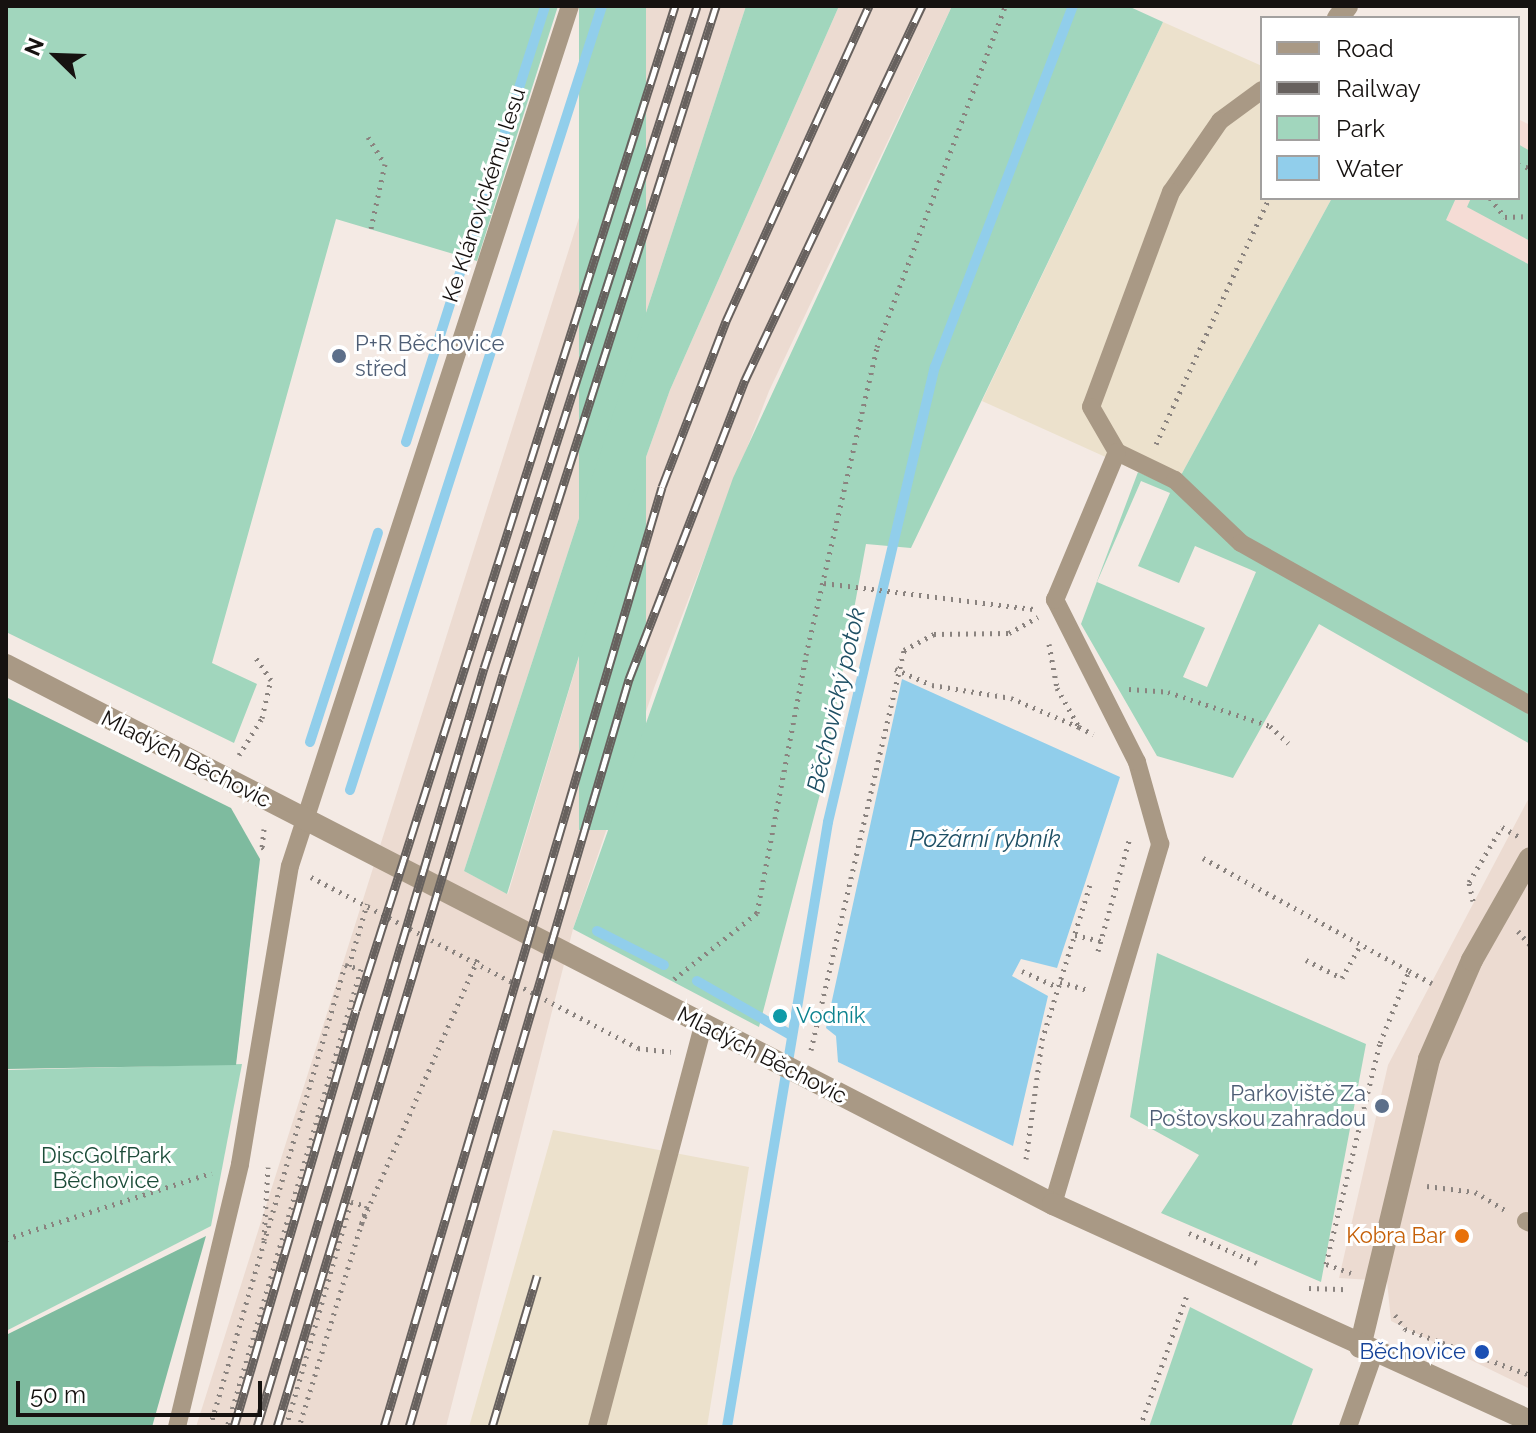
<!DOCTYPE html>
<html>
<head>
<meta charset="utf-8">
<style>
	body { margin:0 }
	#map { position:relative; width:1536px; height:1433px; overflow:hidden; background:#f4eae4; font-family:Raleway,sans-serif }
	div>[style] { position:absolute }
	.built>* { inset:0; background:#ecdbd1 }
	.industrial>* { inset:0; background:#ece1cc }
	.education>* { inset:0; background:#f5dcd5 }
	.green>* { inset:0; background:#a1d6bd; transform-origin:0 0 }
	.forest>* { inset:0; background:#7ebb9f }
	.water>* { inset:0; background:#91ceeb }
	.stream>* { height:10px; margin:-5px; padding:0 5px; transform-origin:5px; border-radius:5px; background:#91ceeb }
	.path>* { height:5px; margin-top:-2.5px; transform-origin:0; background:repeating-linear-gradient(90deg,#8a837f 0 2px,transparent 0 8px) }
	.service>* { height:18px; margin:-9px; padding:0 9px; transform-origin:9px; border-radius:9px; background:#a99985 }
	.minor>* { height:22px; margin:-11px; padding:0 11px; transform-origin:11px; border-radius:11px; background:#a99985 }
	.tertiary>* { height:22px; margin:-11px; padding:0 11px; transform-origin:11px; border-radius:11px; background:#a99985 }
	.rail>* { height:9px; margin-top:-4.5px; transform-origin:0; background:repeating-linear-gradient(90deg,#fff 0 18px,#67615e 0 36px); box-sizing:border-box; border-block:2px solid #67615e }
	.dots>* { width:22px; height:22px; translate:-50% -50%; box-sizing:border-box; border:4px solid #fff; border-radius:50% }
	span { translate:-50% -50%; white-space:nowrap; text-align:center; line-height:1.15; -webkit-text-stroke:6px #fff; paint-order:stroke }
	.street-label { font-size:22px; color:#161210 }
	.service-label { font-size:22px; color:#4e5e75 }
	.left { translate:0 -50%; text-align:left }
	.right { translate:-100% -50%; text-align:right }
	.culture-label { font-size:22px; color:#0d838f }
	.park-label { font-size:22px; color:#1c4c39 }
	.food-label { font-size:22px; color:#c56008 }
	.transit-label { font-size:22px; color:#164399 }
	.water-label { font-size:24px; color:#1f5065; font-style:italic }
	.frame { position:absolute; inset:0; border:8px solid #161210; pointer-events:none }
	.legend { position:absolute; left:1260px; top:16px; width:260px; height:184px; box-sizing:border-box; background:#fff; border:2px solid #a2a09f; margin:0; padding:10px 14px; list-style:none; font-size:24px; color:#161210 }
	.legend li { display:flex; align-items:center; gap:16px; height:40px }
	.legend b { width:40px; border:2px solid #a2a09f }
	.north { position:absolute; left:16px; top:16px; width:80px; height:80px; -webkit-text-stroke:6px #fff; paint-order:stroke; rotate:293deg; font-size:22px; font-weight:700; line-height:32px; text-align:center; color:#161210 }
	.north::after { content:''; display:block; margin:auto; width:28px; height:36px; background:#161210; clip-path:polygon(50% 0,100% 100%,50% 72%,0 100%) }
	.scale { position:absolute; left:16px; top:1381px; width:246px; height:36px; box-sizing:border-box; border:4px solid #161210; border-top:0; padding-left:10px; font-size:24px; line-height:28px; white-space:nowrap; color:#161210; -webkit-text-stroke:6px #fff; paint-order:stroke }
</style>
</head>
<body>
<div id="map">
	<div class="built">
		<i style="clip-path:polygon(646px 6px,746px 6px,464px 871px,508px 894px,602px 580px,670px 390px,839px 6px,952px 6px,769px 391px,654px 688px,573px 929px,446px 1427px,196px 1427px)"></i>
		<i style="clip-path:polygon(1530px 796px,1530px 1389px,1391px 1321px,1387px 1281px,1339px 1278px,1388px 1065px)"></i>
	</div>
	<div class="industrial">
		<i style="clip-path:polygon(1163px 22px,1262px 66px,1262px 198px,1332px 198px,1174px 488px,982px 401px)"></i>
		<i style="clip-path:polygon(553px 1130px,749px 1167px,707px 1427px,469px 1427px)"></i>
	</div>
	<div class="education">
		<i style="clip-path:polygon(1518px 119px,1530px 125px,1530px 265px,1445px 220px,1456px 198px,1518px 198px)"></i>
	</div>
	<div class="green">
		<i style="clip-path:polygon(6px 6px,558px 6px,477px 261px,336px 219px,212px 663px,257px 684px,234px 743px,6px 632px)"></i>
		<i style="left:579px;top:6px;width:67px;height:824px"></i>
		<i style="clip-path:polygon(746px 6px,839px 6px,670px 390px,602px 580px,507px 894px,464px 871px)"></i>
		<i style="clip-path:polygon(952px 6px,1128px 6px,1163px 22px,911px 548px,866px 544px,820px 794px,759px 1027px,573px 929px,733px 478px)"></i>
		<i style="clip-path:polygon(1518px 144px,1530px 151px,1530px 241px,1467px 207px,1471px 198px,1518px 198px)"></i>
		<i style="clip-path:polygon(evenodd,1332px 198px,1456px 198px,1446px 220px,1530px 265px,1530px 744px,1319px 624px,1233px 778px,1157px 756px,1081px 624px,1138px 472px,1174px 488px,1332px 198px,1141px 481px,1170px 493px,1138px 566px,1179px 583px,1195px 546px,1256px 572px,1207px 687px,1183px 677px,1205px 628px,1097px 582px,1141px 481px)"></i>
		<i style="clip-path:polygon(1157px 953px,1366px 1044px,1321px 1282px,1161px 1213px,1199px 1155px,1130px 1117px)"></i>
		<i style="clip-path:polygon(242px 1064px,211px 1226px,6px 1331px,6px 1070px)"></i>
		<i style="clip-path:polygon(1190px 1307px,1313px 1369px,1291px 1427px,1149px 1427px)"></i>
	</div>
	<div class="forest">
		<i style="clip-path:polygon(6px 697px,231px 808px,260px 859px,236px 1065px,6px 1069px)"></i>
		<i style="clip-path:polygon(206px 1236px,152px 1427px,6px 1427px,6px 1335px)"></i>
	</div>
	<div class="water">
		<i style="clip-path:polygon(902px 679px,1120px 777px,1057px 968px,1021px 959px,1012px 976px,1048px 996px,1013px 1146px,838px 1062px,836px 1036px,826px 1028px)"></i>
	</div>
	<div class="stream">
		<i style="left:406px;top:442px;width:458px;rotate:-72.3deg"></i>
		<i style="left:310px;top:742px;width:220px;rotate:-72deg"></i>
		<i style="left:350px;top:790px;width:824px;rotate:-72.18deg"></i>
		<i style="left:597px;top:931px;width:75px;rotate:26.9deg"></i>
		<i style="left:697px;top:981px;width:108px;rotate:29.9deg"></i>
		<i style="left:727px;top:1427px;width:613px;rotate:-80.52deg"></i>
		<i style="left:828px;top:822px;width:467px;rotate:-76.8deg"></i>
		<i style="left:935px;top:367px;width:386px;rotate:-69.1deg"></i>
	</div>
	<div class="path">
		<i style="left:368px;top:137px;width:32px;rotate:58deg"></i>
		<i style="left:385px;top:164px;width:66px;rotate:102.3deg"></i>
		<i style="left:1518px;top:165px;width:12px;rotate:14deg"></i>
		<i style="left:1490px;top:198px;width:24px;rotate:52deg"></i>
		<i style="left:1505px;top:217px;width:25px;rotate:-2deg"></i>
		<i style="left:1156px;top:444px;width:271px;rotate:-65.3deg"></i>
		<i style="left:824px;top:583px;width:211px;rotate:7.1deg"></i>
		<i style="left:1049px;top:644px;width:45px;rotate:79.7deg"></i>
		<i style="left:1057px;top:688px;width:45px;rotate:60.6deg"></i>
		<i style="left:1079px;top:727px;width:16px;rotate:27deg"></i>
		<i style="left:895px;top:669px;width:40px;rotate:23.4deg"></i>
		<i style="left:932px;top:685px;width:80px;rotate:9.3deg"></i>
		<i style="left:1011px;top:698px;width:74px;rotate:23.1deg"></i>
		<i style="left:1129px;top:689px;width:39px;rotate:4deg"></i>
		<i style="left:1168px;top:692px;width:108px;rotate:18.4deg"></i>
		<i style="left:1270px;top:726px;width:25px;rotate:43deg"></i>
		<i style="left:239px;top:755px;width:44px;rotate:-58.1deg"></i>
		<i style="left:262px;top:718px;width:39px;rotate:-77deg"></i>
		<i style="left:271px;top:680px;width:30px;rotate:-124deg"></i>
		<i style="left:264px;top:829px;width:18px;rotate:96deg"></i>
		<i style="left:262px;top:847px;width:7px;rotate:34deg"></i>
		<i style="left:1203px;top:858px;width:235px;rotate:28.7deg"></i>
		<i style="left:311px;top:877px;width:369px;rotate:27.6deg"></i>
		<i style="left:638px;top:1048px;width:33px;rotate:7deg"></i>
		<i style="left:1473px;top:901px;width:19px;rotate:-102deg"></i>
		<i style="left:1469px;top:882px;width:64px;rotate:-59deg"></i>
		<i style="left:1502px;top:827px;width:20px;rotate:30deg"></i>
		<i style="left:1518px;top:931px;width:18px;rotate:49deg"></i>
		<i style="left:1075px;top:935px;width:27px;rotate:13deg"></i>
		<i style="left:1098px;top:951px;width:118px;rotate:-74.3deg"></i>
		<i style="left:1306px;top:960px;width:40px;rotate:26.6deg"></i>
		<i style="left:1342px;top:978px;width:38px;rotate:-61deg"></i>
		<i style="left:349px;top:966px;width:65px;rotate:-73.8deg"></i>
		<i style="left:1022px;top:971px;width:39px;rotate:24deg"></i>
		<i style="left:674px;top:979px;width:106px;rotate:-38.5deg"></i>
		<i style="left:757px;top:913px;width:263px;rotate:-79.2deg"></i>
		<i style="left:806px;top:655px;width:316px;rotate:-77deg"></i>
		<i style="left:877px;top:347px;width:364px;rotate:-69.4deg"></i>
		<i style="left:1060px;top:982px;width:29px;rotate:16deg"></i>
		<i style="left:811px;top:1050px;width:411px;rotate:-76.9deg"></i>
		<i style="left:904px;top:650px;width:34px;rotate:-28deg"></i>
		<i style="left:934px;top:634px;width:75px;rotate:-0.8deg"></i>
		<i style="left:1009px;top:633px;width:33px;rotate:-29deg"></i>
		<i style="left:1026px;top:1159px;width:120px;rotate:-82.3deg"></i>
		<i style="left:1042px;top:1040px;width:162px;rotate:-72.8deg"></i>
		<i style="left:1427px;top:1186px;width:48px;rotate:7.1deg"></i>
		<i style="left:1475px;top:1192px;width:37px;rotate:31deg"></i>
		<i style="left:361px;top:1225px;width:291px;rotate:-66.3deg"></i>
		<i style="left:1189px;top:1233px;width:74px;rotate:23.8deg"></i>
		<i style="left:6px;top:1239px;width:216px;rotate:-17.8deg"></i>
		<i style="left:264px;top:1240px;width:73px;rotate:-86.9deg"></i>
		<i style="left:1351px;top:1273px;width:27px;rotate:-160deg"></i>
		<i style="left:1326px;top:1264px;width:228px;rotate:-76.3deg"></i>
		<i style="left:1380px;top:1043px;width:78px;rotate:-68.1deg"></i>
		<i style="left:1409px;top:971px;width:26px;rotate:28deg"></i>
		<i style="left:1309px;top:1288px;width:38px;rotate:2deg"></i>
		<i style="left:1395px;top:1315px;width:17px;rotate:54deg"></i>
		<i style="left:1405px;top:1329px;width:133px;rotate:20.2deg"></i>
		<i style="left:210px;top:1427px;width:481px;rotate:-73.7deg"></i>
		<i style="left:345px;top:965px;width:16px;rotate:14deg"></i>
		<i style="left:361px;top:969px;width:477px;rotate:106.3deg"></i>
		<i style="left:286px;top:1427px;width:234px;rotate:-73.9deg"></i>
		<i style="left:351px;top:1202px;width:16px;rotate:14deg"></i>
		<i style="left:367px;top:1206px;width:231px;rotate:107.1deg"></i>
		<i style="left:1140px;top:1427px;width:143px;rotate:-70.4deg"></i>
	</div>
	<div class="service">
		<i style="left:1262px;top:90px;width:52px;rotate:143.6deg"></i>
		<i style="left:1220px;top:121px;width:86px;rotate:124.6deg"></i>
		<i style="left:1171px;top:192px;width:229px;rotate:110.4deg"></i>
		<i style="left:1091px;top:407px;width:52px;rotate:60deg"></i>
		<i style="left:1117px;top:452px;width:64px;rotate:25.8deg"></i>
		<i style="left:1175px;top:480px;width:91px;rotate:43.7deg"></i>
		<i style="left:1241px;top:543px;width:331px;rotate:29.3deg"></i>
		<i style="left:1053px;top:1204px;width:376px;rotate:-73.4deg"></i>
		<i style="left:1160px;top:844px;width:85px;rotate:-105.7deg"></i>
		<i style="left:1137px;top:762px;width:182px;rotate:-116.8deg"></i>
		<i style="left:1055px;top:600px;width:160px;rotate:-67.3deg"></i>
		<i style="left:1526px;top:1221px;width:4px;rotate:27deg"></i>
		<i style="left:177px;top:1427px;width:270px;rotate:-76.5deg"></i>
		<i style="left:240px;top:1164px;width:302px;rotate:-80.5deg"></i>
		<i style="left:290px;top:866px;width:904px;rotate:-71.97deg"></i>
		<i style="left:597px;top:1427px;width:416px;rotate:-75.2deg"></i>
		<i style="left:1348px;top:1427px;width:78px;rotate:-70.6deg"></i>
	</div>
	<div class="minor">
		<i style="left:1338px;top:18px;width:15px;rotate:-53deg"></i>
		<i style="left:1360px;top:1347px;width:296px;rotate:-76.5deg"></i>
		<i style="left:1429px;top:1059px;width:108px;rotate:-66.5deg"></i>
		<i style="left:1472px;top:960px;width:117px;rotate:-60.4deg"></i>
	</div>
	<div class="tertiary">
		<i style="left:6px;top:665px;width:1178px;rotate:27.24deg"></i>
		<i style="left:1053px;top:1204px;width:524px;rotate:24.46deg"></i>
	</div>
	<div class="rail">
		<i style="left:234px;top:1427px;width:434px;rotate:-73.7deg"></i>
		<i style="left:356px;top:1010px;width:1053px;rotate:-72.37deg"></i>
		<i style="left:257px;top:1427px;width:792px;rotate:-73.35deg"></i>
		<i style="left:484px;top:668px;width:695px;rotate:-72.16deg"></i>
		<i style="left:277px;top:1427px;width:786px;rotate:-73.29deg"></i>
		<i style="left:503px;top:674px;width:701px;rotate:-72.31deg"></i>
		<i style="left:384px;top:1427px;width:980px;rotate:-73.52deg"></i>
		<i style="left:662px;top:487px;width:178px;rotate:-68.9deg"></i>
		<i style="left:726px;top:321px;width:346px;rotate:-65.6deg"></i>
		<i style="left:409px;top:1427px;width:780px;rotate:-73.61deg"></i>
		<i style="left:629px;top:679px;width:321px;rotate:-68.8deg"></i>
		<i style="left:745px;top:380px;width:414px;rotate:-64.7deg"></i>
		<i style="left:492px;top:1427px;width:158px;rotate:-73.4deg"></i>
	</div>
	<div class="dots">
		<i style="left:339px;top:356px;background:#5c6f8a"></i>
		<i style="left:780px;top:1016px;background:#0f9aa8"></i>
		<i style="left:1382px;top:1106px;background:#5c6f8a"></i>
		<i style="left:1462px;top:1236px;background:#e8710a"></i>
		<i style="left:1482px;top:1352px;background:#1a4fb4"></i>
	</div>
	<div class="street-label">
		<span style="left:484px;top:195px;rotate:-72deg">Ke Klánovickému lesu</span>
		<span style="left:186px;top:759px;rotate:27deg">Mladých Běchovic</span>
		<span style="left:762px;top:1055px;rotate:27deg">Mladých Běchovic</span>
	</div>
	<div class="service-label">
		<span class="left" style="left:355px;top:356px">P+R Běchovice<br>střed</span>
		<span class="right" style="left:1366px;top:1106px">Parkoviště Za<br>Poštovskou zahradou</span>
	</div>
	<div class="culture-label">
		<span class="left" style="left:796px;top:1016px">Vodník</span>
	</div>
	<div class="park-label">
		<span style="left:106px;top:1168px">DiscGolfPark<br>Běchovice</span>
	</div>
	<div class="food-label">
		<span class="right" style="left:1446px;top:1236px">Kobra Bar</span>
	</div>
	<div class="transit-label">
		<span class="right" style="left:1466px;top:1352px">Běchovice</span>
	</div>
	<div class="water-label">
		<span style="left:836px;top:700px;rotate:-77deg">Běchovický potok</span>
		<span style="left:985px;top:839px">Požární rybník</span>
	</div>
	<div class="frame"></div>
	<ul class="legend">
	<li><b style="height:10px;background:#a99985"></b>Road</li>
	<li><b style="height:10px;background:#67615e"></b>Railway</li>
	<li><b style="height:22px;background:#a1d6bd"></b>Park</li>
	<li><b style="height:22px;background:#91ceeb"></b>Water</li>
	</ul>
	<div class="north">N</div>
	<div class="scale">50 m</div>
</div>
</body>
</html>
